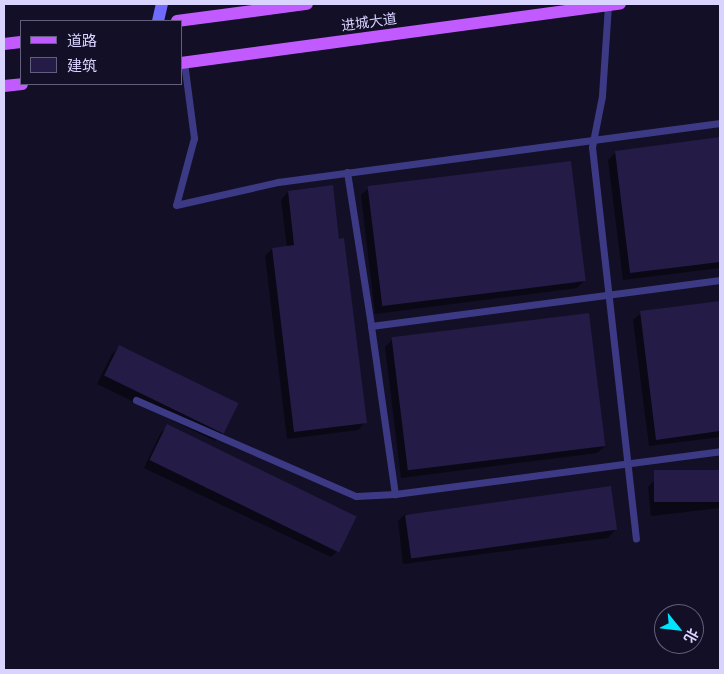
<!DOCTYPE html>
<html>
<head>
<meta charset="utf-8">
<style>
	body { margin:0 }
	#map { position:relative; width:724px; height:674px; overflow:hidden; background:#130f26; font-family:Mulish,"Noto Sans SC",sans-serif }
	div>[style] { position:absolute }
	.shadow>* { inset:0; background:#0007 }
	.building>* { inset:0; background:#241b47; transform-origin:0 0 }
	.lane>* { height:7px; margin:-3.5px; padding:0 3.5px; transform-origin:3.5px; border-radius:3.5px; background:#3d3a85 }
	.secondary>* { height:12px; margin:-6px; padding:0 6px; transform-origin:6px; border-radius:6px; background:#6f6bff }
	.primary>* { height:12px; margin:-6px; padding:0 6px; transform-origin:6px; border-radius:6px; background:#c25bff }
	span { translate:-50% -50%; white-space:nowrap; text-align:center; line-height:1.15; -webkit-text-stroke:4px #130f26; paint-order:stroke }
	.street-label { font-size:14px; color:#d9d4ff }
	.frame { position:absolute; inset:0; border:5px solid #d9d4ff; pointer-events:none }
	.legend { position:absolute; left:20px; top:20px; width:162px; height:65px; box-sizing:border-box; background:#130f26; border:1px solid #625e7d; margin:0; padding:6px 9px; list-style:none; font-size:15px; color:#d9d4ff }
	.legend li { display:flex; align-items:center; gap:10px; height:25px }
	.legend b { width:25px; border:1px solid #625e7d }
	.north { position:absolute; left:654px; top:604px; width:50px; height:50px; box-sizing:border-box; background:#130f26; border:1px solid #625e7d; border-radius:50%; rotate:119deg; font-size:14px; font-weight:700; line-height:20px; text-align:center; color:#d9d4ff }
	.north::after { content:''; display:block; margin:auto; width:18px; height:22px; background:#00e5ff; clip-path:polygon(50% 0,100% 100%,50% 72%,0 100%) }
</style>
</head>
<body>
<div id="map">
	<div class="shadow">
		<i style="clip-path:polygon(720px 139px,720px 268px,623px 280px,608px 160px,616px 152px)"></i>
		<i style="clip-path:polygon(369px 188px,585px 280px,577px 288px,375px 314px,361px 195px)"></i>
		<i style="clip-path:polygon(288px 192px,338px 240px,365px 422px,358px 430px,287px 439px,265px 256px,272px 249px,287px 247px,281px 200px)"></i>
		<i style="clip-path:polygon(720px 303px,720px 437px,649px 446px,633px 320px,641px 313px)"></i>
		<i style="clip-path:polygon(393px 339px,605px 446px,597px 453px,401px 478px,385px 347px)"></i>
		<i style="clip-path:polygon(119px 347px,223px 433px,215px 441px,97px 384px,112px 354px)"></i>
		<i style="clip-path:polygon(168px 426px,339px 550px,331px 557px,144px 468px,160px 434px)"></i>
		<i style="clip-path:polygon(720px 471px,720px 508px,651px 516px,648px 487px,655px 480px)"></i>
		<i style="clip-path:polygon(405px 514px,615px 530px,608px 538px,403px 564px,398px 521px)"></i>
	</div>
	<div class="building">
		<i style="clip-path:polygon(720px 137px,720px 262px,630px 273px,615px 151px)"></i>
		<i style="left:571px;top:161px;width:121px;height:205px;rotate:83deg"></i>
		<i style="clip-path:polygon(333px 185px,339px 239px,344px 238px,367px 423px,294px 432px,272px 248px,294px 245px,288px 191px)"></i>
		<i style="clip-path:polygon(720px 301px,720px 431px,656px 440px,640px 311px)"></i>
		<i style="left:589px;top:313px;width:134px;height:199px;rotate:83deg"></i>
		<i style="left:119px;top:345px;width:133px;height:34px;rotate:26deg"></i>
		<i style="left:167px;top:424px;width:211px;height:40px;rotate:26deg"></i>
		<i style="left:720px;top:470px;width:32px;height:66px;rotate:90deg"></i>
		<i style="left:611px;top:486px;width:44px;height:208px;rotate:82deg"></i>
	</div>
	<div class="lane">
		<i style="left:608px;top:5px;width:91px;rotate:93.8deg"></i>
		<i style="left:602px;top:96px;width:52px;rotate:101.1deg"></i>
		<i style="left:592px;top:147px;width:394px;rotate:83.6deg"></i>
		<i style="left:184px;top:62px;width:77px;rotate:82.5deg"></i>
		<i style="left:194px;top:138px;width:69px;rotate:105deg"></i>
		<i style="left:176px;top:205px;width:105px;rotate:-12.7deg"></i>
		<i style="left:278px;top:182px;width:446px;rotate:-7.6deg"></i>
		<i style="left:347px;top:172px;width:156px;rotate:81.1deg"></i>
		<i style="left:371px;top:326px;width:352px;rotate:-7.5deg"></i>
		<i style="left:371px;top:326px;width:170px;rotate:81.9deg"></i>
		<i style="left:395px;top:494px;width:328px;rotate:-7.5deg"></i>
		<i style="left:136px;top:400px;width:240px;rotate:23.6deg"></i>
		<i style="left:356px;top:496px;width:39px;rotate:-3deg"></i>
	</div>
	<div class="secondary">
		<i style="left:158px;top:21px;width:17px;rotate:-77deg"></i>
	</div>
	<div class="primary">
		<i style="left:177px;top:21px;width:131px;rotate:-7.5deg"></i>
		<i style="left:4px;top:44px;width:17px;rotate:-7deg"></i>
		<i style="left:181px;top:63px;width:443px;rotate:-7.7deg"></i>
		<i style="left:4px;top:86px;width:18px;rotate:-6deg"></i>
	</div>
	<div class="street-label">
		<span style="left:369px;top:22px;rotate:-8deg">进城大道</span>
	</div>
	<div class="frame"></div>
	<ul class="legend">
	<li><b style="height:6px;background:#c25bff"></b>道路</li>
	<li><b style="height:14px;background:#241b47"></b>建筑</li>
	</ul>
	<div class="north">北</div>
</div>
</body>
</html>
